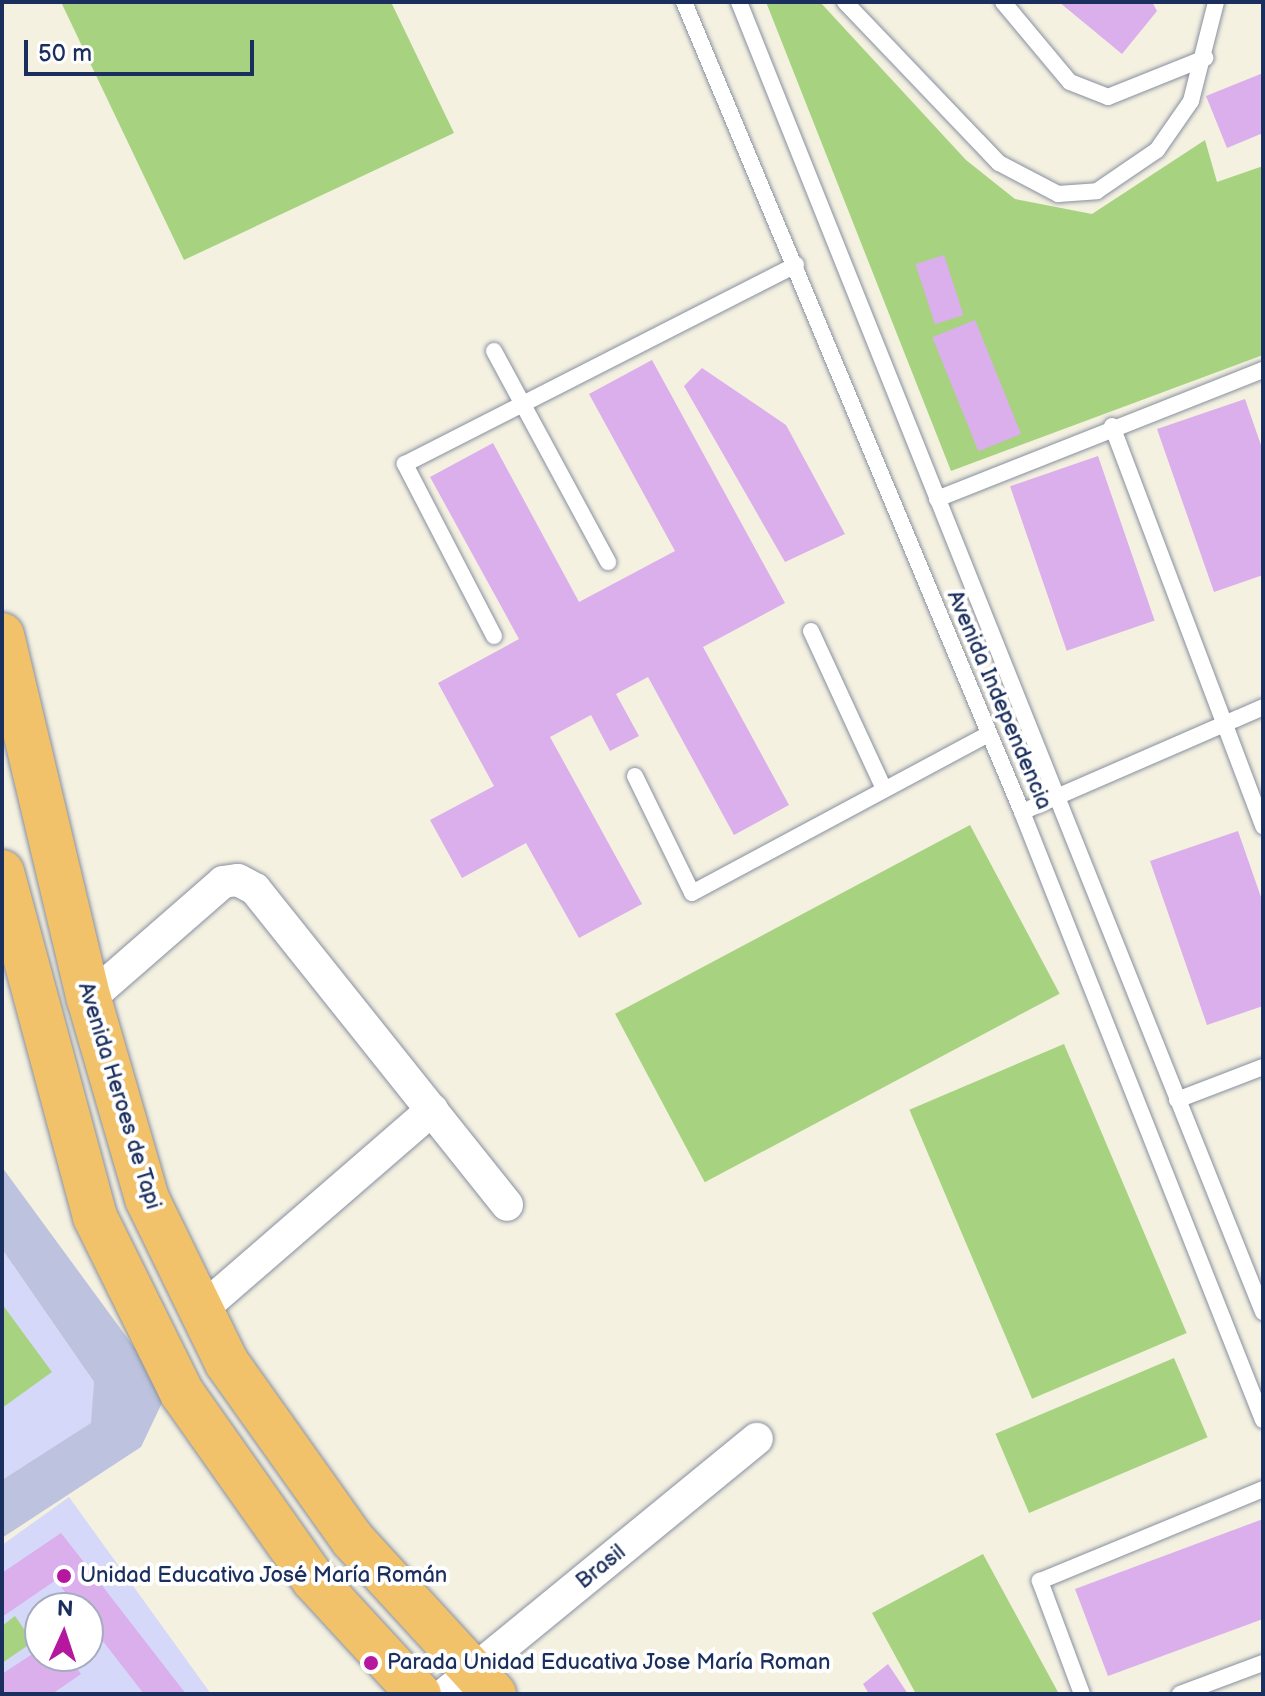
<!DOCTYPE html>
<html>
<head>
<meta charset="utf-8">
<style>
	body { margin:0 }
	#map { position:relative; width:1265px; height:1696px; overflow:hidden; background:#f4f1e1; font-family:"Balsamiq Sans",sans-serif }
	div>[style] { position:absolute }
	.built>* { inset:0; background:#d5d8f9 }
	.industrial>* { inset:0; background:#bdc3de }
	.green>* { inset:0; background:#a7d380; transform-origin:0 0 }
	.building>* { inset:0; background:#dbaeec; transform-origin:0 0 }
	.roads { filter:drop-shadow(0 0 2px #8890a0) drop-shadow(0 0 2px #8890a0) }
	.lane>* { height:16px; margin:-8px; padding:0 8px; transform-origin:8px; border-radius:8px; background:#fff }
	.street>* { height:32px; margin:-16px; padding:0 16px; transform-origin:16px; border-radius:16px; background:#fff }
	.primary>* { height:44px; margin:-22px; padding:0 22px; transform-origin:22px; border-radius:22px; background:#f2c26a }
	.dots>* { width:22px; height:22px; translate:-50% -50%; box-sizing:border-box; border:4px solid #fff; border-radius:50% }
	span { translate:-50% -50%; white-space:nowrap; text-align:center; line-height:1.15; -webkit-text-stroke:8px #fff; paint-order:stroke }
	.street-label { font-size:22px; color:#1b2f5e }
	.poi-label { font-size:22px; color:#1b2f5e }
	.left { translate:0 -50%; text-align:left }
	.frame { position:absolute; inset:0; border:4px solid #1b2f5e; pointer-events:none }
	.north { position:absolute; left:24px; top:1592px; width:80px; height:80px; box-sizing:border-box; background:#fff; border:2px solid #a4acbf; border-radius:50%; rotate:3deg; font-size:22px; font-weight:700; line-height:32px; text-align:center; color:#1b2f5e }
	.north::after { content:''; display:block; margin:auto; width:28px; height:36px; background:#b5179e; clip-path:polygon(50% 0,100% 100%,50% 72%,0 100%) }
	.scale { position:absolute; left:24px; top:40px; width:230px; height:36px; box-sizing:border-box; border:4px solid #1b2f5e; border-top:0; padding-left:10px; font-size:24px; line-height:28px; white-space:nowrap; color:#1b2f5e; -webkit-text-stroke:6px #fff; paint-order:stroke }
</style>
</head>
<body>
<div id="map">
	<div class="built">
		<i style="clip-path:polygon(2px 1249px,94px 1382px,92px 1423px,2px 1480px)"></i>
		<i style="clip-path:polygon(evenodd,69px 1497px,211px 1694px,2px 1694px,2px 1545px,69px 1497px,40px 1608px,88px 1608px,88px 1656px,40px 1656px,40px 1608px)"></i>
	</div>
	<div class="industrial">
		<i style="clip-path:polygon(2px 1167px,142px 1358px,162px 1403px,141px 1447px,2px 1538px,2px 1480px,91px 1423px,94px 1382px,2px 1249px)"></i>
	</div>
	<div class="green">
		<i style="clip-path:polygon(61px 2px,391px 2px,454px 133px,184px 260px)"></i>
		<i style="clip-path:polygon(766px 2px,820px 2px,966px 160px,1015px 199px,1092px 214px,1205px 140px,1217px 182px,1263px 166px,1263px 355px,951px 471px)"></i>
		<i style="left:970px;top:825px;width:191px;height:402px;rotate:62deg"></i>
		<i style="left:1064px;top:1044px;width:314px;height:168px;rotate:67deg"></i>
		<i style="clip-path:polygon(2px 1304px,52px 1372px,2px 1408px)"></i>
		<i style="left:1174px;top:1358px;width:86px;height:194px;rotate:67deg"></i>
		<i style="clip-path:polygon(983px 1554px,1059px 1694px,916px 1694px,872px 1613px)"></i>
		<i style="clip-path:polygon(15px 1616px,33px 1642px,2px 1663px,2px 1626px)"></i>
	</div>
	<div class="building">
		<i style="clip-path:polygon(1059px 2px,1152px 2px,1157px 11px,1122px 54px)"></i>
		<i style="clip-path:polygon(1263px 73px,1263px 133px,1227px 148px,1206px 96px)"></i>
		<i style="left:944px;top:255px;width:63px;height:30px;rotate:72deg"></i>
		<i style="left:975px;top:320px;width:123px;height:46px;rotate:68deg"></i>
		<i style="clip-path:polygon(652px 360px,785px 603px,703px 647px,789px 805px,734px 835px,648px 677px,616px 694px,639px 736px,610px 751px,591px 715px,550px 737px,642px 904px,579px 938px,526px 843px,462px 878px,430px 820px,494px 786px,438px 683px,519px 639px,430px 477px,493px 443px,579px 602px,675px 551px,589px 394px)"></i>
		<i style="clip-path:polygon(702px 368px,786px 425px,845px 534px,785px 562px,684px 386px)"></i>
		<i style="clip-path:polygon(1245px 399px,1263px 451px,1263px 575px,1214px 592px,1157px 429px)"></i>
		<i style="left:1098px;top:456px;width:174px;height:93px;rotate:71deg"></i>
		<i style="clip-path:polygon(1238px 831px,1263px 903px,1263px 1006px,1207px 1025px,1150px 861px)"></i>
		<i style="clip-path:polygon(1263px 1519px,1263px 1619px,1108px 1676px,1075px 1589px)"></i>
		<i style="clip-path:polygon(61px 1533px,83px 1561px,186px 1694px,144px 1694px,88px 1622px,88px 1608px,77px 1608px,56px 1580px,2px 1617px,2px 1573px)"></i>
		<i style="clip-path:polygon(40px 1649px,40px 1656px,68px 1656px,81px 1674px,52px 1694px,2px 1694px,2px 1674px)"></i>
		<i style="clip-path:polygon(888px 1664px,908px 1694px,869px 1694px,863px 1684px)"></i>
	</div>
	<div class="roads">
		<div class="lane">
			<i style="left:684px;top:2px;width:878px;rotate:67.35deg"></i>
			<i style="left:1022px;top:812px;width:654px;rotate:68.38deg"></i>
			<i style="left:739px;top:2px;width:1411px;rotate:68.2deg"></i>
			<i style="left:845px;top:2px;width:223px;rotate:46.3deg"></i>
			<i style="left:999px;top:163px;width:67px;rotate:27.7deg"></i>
			<i style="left:1058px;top:194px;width:39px;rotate:-4deg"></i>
			<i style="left:1097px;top:191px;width:73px;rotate:-34.3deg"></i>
			<i style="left:1157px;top:150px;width:60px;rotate:-55.2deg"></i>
			<i style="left:1191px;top:101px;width:102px;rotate:-75.8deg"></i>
			<i style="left:1003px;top:2px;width:104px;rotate:50.1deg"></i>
			<i style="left:1070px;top:82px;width:41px;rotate:21.5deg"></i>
			<i style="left:1108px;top:97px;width:105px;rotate:-21.9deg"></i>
			<i style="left:494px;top:351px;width:240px;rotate:61.6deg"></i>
			<i style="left:1112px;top:426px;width:428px;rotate:69.3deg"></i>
			<i style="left:937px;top:499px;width:351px;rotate:-21.6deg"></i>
			<i style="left:811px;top:631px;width:174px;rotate:65.2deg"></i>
			<i style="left:494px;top:636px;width:194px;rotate:-117.4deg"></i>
			<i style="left:405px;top:464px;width:439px;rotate:-27deg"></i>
			<i style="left:635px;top:776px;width:130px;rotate:64deg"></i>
			<i style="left:692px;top:893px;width:336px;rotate:-28.2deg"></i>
			<i style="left:1022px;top:812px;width:263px;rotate:-23.5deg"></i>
			<i style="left:1177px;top:1100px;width:92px;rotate:-21deg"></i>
			<i style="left:1082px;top:1694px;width:121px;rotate:-110.4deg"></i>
			<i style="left:1040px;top:1581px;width:241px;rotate:-22.4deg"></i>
			<i style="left:1180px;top:1694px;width:89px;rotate:-20.5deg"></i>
		</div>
		<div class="street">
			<i style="left:89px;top:999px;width:178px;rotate:-41.1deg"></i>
			<i style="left:223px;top:882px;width:15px;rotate:-8deg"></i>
			<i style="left:238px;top:880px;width:19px;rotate:28deg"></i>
			<i style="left:255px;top:889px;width:404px;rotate:51.4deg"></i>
			<i style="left:201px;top:1310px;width:306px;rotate:-40.9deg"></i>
			<i style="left:445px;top:1694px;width:403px;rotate:-39.3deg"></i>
		</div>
		<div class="primary">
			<i style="left:2px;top:635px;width:374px;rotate:76.6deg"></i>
			<i style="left:89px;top:999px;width:208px;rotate:73.8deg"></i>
			<i style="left:147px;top:1199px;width:182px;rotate:64deg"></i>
			<i style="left:227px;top:1363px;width:217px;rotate:54.6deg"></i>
			<i style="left:353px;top:1540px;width:209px;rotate:47.5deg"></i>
			<i style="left:2px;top:872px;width:357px;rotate:74.9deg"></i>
			<i style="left:95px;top:1217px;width:196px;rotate:63.7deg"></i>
			<i style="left:182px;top:1393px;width:229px;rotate:54.8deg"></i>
			<i style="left:314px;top:1580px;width:155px;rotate:47.4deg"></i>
		</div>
	</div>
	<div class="dots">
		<i style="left:64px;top:1576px;background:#b5179e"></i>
		<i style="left:371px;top:1663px;background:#b5179e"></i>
	</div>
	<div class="street-label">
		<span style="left:999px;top:700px;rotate:67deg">Avenida Independencia</span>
		<span style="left:119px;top:1096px;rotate:73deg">Avenida Heroes de Tapi</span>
		<span style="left:601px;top:1567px;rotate:-39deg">Brasil</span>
	</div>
	<div class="poi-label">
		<span class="left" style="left:80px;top:1576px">Unidad Educativa José María Román</span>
		<span class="left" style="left:387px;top:1663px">Parada Unidad Educativa Jose María Roman</span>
	</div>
	<div class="frame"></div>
	<div class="north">N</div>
	<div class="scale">50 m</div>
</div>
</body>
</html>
